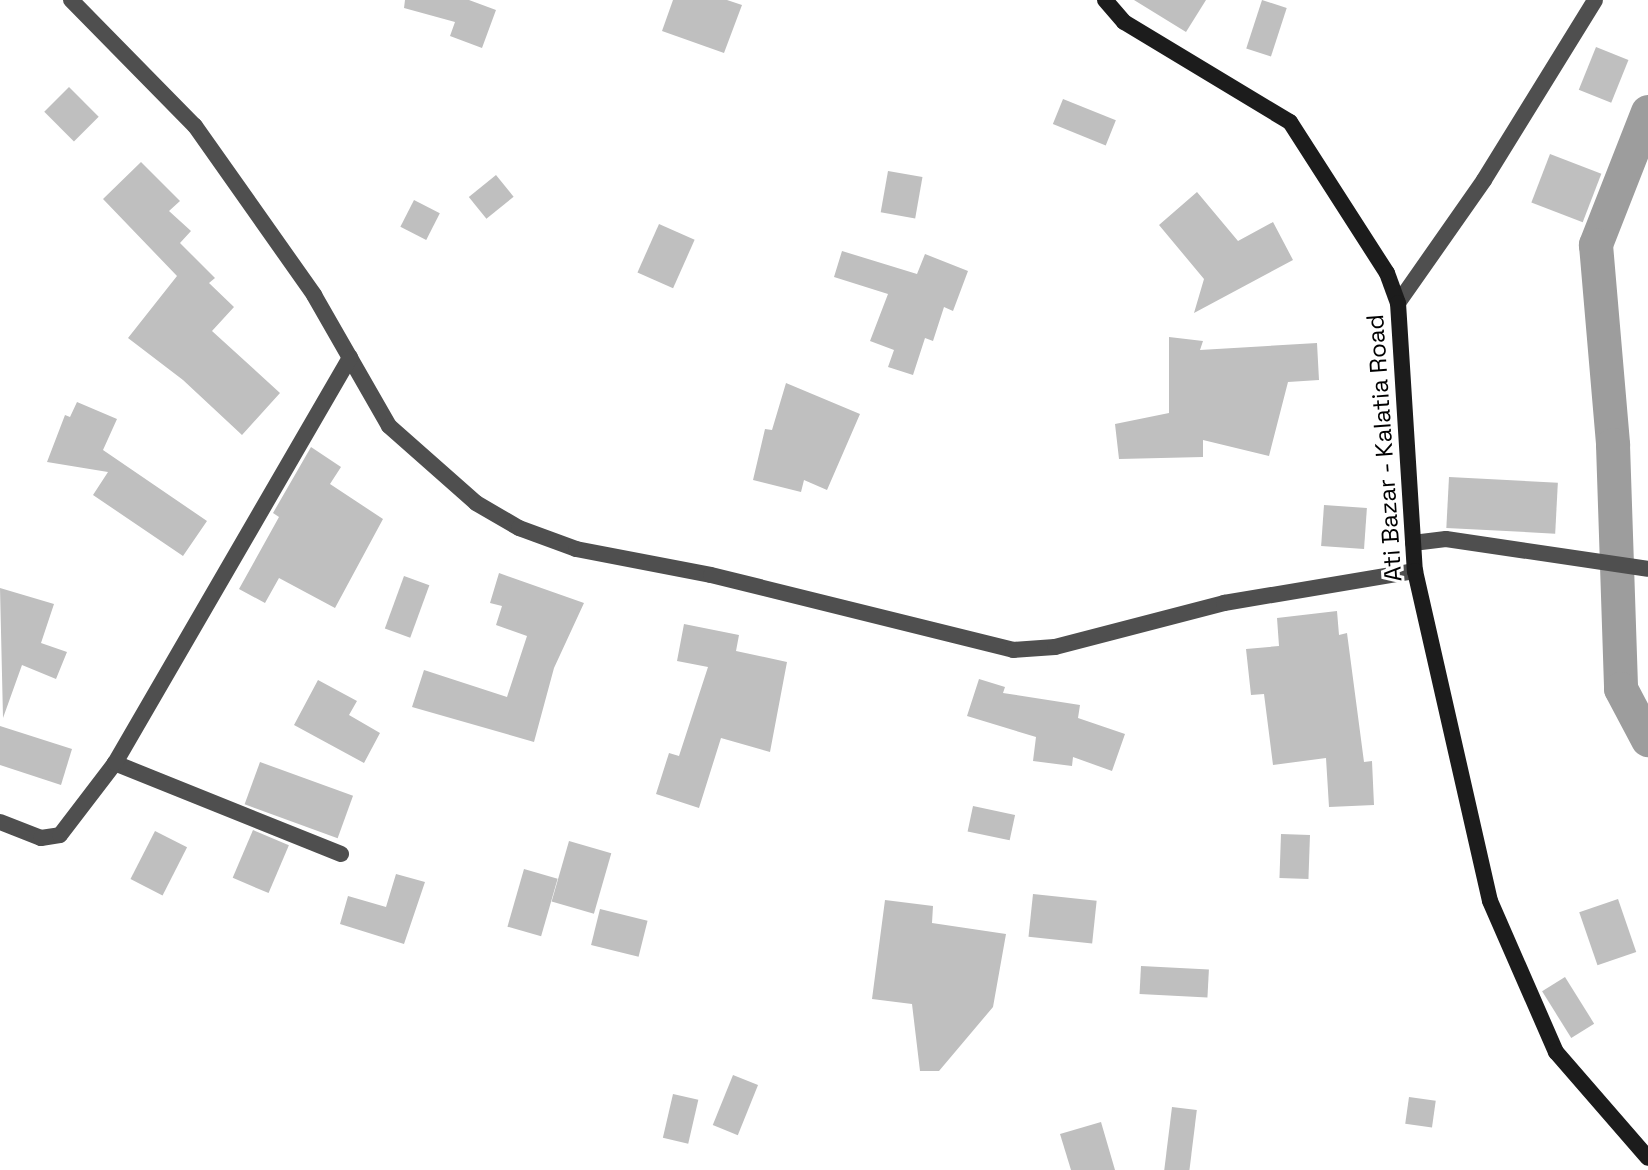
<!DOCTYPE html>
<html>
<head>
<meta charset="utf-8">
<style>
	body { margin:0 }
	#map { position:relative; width:1648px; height:1170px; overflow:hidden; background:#fff; font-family:"Space Grotesk",sans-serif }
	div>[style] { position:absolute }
	.canal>* { height:34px; margin:-17px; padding:0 17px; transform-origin:17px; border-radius:17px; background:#9d9d9d }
	.building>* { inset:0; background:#bfbfbf; transform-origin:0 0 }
	.minor>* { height:16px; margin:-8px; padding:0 8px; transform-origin:8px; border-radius:8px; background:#4f4f4f }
	.secondary>* { height:16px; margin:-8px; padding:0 8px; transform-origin:8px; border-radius:8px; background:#1c1c1c }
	span { translate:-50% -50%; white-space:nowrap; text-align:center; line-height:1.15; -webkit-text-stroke:6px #fff; paint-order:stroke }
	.street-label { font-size:24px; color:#000 }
</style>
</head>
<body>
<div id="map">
	<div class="canal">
		<i style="left:1648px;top:112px;width:143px;rotate:111.4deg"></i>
		<i style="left:1596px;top:245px;width:201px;rotate:85.1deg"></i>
		<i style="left:1613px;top:445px;width:244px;rotate:88.1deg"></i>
		<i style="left:1621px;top:689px;width:58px;rotate:62.1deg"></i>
	</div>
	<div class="building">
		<i style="clip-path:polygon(405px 0,469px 0,496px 10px,482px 48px,450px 36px,455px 22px,404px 8px)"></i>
		<i style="clip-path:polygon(673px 0,727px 0,742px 5px,724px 53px,662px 31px)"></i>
		<i style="clip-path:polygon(1134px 0,1206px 0,1186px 32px)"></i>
		<i style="left:1262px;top:0;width:26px;height:51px;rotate:18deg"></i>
		<i style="left:1596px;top:47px;width:35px;height:46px;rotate:22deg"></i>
		<i style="left:69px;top:87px;width:42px;height:35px;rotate:45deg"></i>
		<i style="left:1063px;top:99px;width:57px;height:27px;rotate:22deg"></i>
		<i style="left:1550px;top:154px;width:55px;height:52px;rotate:21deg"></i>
		<i style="clip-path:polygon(141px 162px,180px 201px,169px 211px,191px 231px,180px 243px,215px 278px,209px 283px,234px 307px,212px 331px,280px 393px,242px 435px,183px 380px,128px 338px,177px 276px,103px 199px)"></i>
		<i style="left:888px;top:171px;width:35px;height:42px;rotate:10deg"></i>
		<i style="left:496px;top:175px;width:28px;height:35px;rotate:51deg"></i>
		<i style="clip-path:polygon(1197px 192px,1238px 241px,1273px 222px,1293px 260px,1194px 313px,1204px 279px,1159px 225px)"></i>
		<i style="left:414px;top:200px;width:29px;height:30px;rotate:27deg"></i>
		<i style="left:659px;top:224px;width:39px;height:53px;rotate:24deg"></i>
		<i style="clip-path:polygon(842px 251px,917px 274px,925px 254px,968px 271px,953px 311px,944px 307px,933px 341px,925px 338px,913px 375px,888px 367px,894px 350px,870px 341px,888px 294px,834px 277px)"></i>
		<i style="clip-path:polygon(1169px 337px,1203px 341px,1200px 350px,1317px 343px,1319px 380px,1288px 382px,1269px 456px,1203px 440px,1203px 457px,1119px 459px,1115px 424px,1169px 413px)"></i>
		<i style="clip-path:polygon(786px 383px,860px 414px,827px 490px,804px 480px,801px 492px,753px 480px,765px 429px,772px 430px)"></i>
		<i style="clip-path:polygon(77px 402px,117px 419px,103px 450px,207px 521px,183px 556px,93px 495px,108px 472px,47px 462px,65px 415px,70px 417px)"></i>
		<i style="clip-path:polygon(311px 447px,341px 467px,330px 484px,383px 519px,335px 608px,279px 578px,265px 603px,239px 589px,279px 517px,273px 513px)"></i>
		<i style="left:1449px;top:477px;width:109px;height:51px;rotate:3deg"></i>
		<i style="left:1324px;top:505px;width:43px;height:41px;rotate:4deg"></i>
		<i style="clip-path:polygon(499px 573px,584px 603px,554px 668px,534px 742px,412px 707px,424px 670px,507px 697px,527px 636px,496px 625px,502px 606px,490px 603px)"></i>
		<i style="left:404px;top:576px;width:27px;height:56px;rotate:20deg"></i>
		<i style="clip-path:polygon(0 588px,54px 604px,41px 643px,67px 652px,56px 679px,22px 665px,3px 718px)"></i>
		<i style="clip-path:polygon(1337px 611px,1339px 635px,1347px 633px,1364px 762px,1372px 761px,1374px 805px,1329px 807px,1326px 758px,1273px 765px,1264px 694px,1251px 695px,1246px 649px,1279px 646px,1277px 618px)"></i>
		<i style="clip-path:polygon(684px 624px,739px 635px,736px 651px,787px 662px,770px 752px,721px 738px,699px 808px,656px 794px,669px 753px,679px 756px,708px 667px,677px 661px)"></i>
		<i style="clip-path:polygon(979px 679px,1005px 687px,1003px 693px,1080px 705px,1078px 718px,1125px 734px,1112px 771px,1073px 757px,1072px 766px,1033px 761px,1036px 737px,967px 716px)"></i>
		<i style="clip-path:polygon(318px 680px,357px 701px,349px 715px,380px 733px,364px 763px,294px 725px)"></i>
		<i style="clip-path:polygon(0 726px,72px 749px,61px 785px,0 765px)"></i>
		<i style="left:260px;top:762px;width:99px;height:45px;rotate:20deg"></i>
		<i style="left:973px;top:806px;width:43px;height:26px;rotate:12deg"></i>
		<i style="left:253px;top:830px;width:39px;height:52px;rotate:23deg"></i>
		<i style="left:155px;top:831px;width:36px;height:54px;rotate:27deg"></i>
		<i style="left:1281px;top:834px;width:29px;height:44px;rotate:2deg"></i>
		<i style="left:569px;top:841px;width:44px;height:63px;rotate:16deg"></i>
		<i style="left:524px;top:869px;width:35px;height:60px;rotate:16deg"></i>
		<i style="clip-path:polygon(396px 874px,425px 882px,404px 944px,340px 924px,348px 896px,386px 907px)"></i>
		<i style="left:1033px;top:894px;width:64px;height:43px;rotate:6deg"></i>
		<i style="left:1618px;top:899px;width:56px;height:41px;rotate:71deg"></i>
		<i style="clip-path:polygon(885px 900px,933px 906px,932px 923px,1006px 934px,993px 1007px,939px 1071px,920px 1071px,912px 1004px,872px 999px)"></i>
		<i style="left:600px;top:909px;width:49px;height:37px;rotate:14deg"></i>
		<i style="left:1141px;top:966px;width:68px;height:28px;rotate:3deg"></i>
		<i style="left:1565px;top:977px;width:55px;height:27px;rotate:58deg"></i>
		<i style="left:733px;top:1075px;width:27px;height:54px;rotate:22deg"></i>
		<i style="left:673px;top:1094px;width:26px;height:45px;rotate:13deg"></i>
		<i style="left:1409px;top:1097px;width:27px;height:27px;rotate:8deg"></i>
		<i style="left:1172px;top:1107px;width:25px;height:64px;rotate:7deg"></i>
		<i style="clip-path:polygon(1101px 1122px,1115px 1170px,1071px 1170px,1060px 1134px)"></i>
	</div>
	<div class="minor">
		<i style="left:71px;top:0;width:177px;rotate:45.5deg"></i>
		<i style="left:195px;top:126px;width:207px;rotate:54.8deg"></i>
		<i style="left:314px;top:295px;width:151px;rotate:60.2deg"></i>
		<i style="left:389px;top:426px;width:116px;rotate:41.5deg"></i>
		<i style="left:476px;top:503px;width:50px;rotate:30.2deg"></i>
		<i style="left:519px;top:528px;width:61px;rotate:20.2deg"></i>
		<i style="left:576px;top:549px;width:137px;rotate:10.9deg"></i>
		<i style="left:711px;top:575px;width:311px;rotate:13.9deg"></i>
		<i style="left:1013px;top:650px;width:42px;rotate:-4.1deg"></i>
		<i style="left:1055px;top:647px;width:175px;rotate:-14.6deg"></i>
		<i style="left:1224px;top:603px;width:194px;rotate:-9.5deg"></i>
		<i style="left:1398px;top:303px;width:150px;rotate:-55deg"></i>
		<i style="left:1484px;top:180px;width:211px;rotate:-58.3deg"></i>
		<i style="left:1413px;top:543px;width:33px;rotate:-7deg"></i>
		<i style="left:1446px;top:539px;width:204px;rotate:8.4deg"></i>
		<i style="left:0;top:822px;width:44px;rotate:21.3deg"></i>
		<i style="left:41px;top:838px;width:19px;rotate:-9deg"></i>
		<i style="left:60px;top:835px;width:91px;rotate:-52.6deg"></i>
		<i style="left:341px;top:854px;width:244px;rotate:-158.1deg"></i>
		<i style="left:115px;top:763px;width:469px;rotate:-59.9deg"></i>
	</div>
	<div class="secondary">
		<i style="left:1105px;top:0;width:29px;rotate:49deg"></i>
		<i style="left:1124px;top:22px;width:194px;rotate:31.1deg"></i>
		<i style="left:1290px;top:122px;width:179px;rotate:57.3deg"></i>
		<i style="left:1387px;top:273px;width:32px;rotate:70deg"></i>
		<i style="left:1398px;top:303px;width:269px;rotate:86.4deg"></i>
		<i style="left:1415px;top:571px;width:338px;rotate:77.2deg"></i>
		<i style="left:1490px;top:901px;width:165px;rotate:66.4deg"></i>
		<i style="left:1556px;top:1052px;width:140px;rotate:49deg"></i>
	</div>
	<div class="street-label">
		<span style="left:1384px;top:448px;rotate:-94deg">Ati Bazar - Kalatia Road</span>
	</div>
</div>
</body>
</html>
